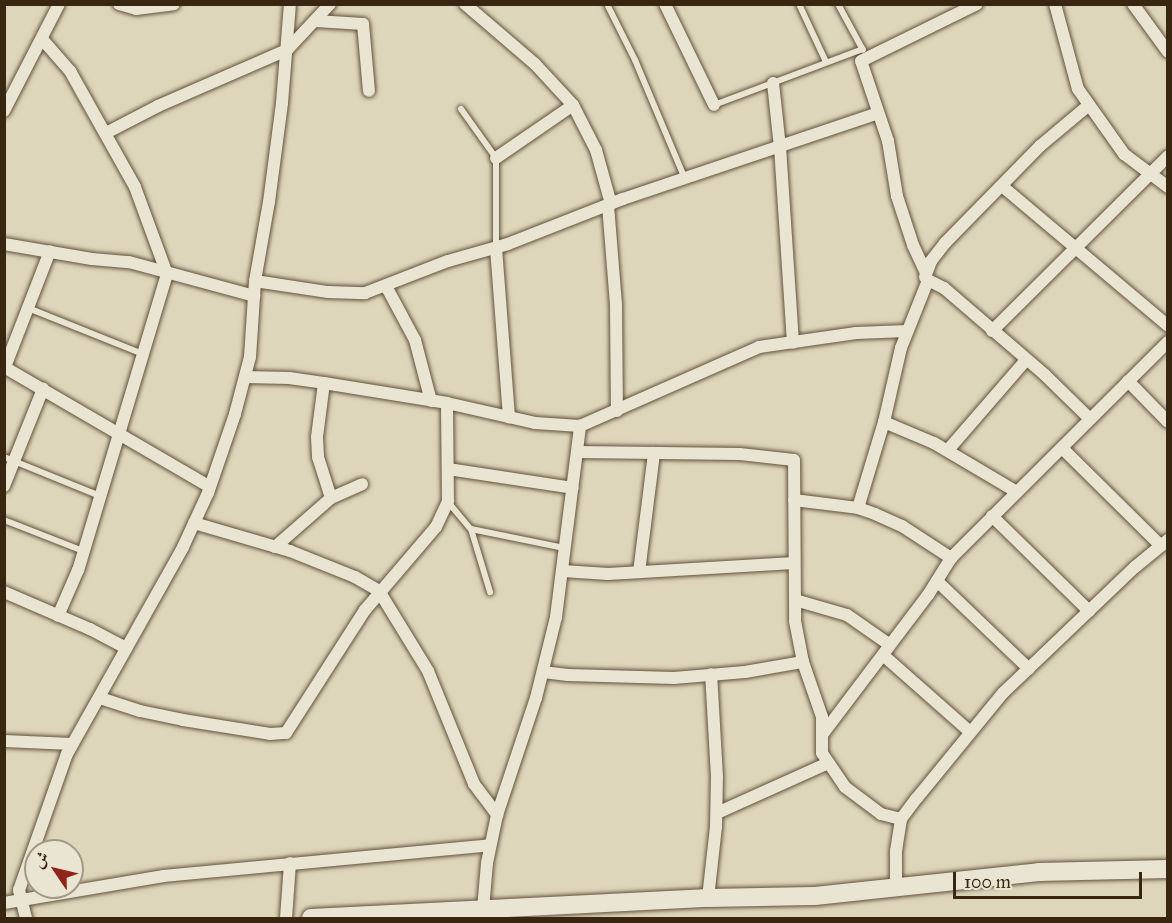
<!DOCTYPE html>
<html>
<head>
<meta charset="utf-8">
<style>
	body { margin:0 }
	#map { position:relative; width:1172px; height:923px; overflow:hidden; background:#ded6bb; font-family:"IM FELL Great Primer",Amiri,serif }
	div>[style] { position:absolute }
	.roads { filter:drop-shadow(0 0 2px #62523b) drop-shadow(0 0 2px #62523b) }
	.service>* { height:6px; margin:-3px; padding:0 3px; transform-origin:3px; border-radius:3px; background:#eae4d3 }
	.minor>* { height:12px; margin:-6px; padding:0 6px; transform-origin:6px; border-radius:6px; background:#eae4d3 }
	.secondary>* { height:18px; margin:-9px; padding:0 9px; transform-origin:9px; border-radius:9px; background:#eae4d3 }
	span { translate:-50% -50%; white-space:nowrap; text-align:center; line-height:1.15; -webkit-text-stroke:4.5px #eae4d3; paint-order:stroke }
	.frame { position:absolute; inset:0; border:6px solid #382610; pointer-events:none }
	.north { position:absolute; left:24px; top:839px; width:60px; height:60px; box-sizing:border-box; background:#eae4d3; border:2px solid #a39885; border-radius:50%; rotate:305deg; font-size:16px; font-weight:700; line-height:24px; text-align:center; color:#382610 }
	.north::after { content:''; display:block; margin:auto; width:21px; height:27px; background:#8f2418; clip-path:polygon(50% 0,100% 100%,50% 72%,0 100%) }
	.scale { position:absolute; left:953px; top:872px; width:189px; height:27px; box-sizing:border-box; border:3px solid #382610; border-top:0; padding-left:8px; font-size:18px; line-height:21px; white-space:nowrap; color:#382610; -webkit-text-stroke:4px #eae4d3; paint-order:stroke }
</style>
</head>
<body>
<div id="map">
	<div class="roads">
		<div class="service">
			<i style="left:607px;top:4px;width:63px;rotate:63.4deg"></i>
			<i style="left:635px;top:60px;width:129px;rotate:67.2deg"></i>
			<i style="left:799px;top:4px;width:64px;rotate:65deg"></i>
			<i style="left:838px;top:4px;width:52px;rotate:61.5deg"></i>
			<i style="left:714px;top:105px;width:159px;rotate:-20.6deg"></i>
			<i style="left:461px;top:109px;width:60px;rotate:54.5deg"></i>
			<i style="left:496px;top:158px;width:89px;rotate:90deg"></i>
			<i style="left:28px;top:308px;width:124px;rotate:21.8deg"></i>
			<i style="left:4px;top:457px;width:104px;rotate:22.1deg"></i>
			<i style="left:448px;top:502px;width:35px;rotate:50deg"></i>
			<i style="left:471px;top:529px;width:66px;rotate:73.2deg"></i>
			<i style="left:4px;top:520px;width:85px;rotate:21.4deg"></i>
			<i style="left:471px;top:529px;width:95px;rotate:11.5deg"></i>
		</div>
		<div class="minor">
			<i style="left:119px;top:4px;width:18px;rotate:16deg"></i>
			<i style="left:136px;top:9px;width:38px;rotate:-7deg"></i>
			<i style="left:465px;top:4px;width:92px;rotate:40.6deg"></i>
			<i style="left:535px;top:64px;width:56px;rotate:47.2deg"></i>
			<i style="left:573px;top:105px;width:51px;rotate:62.9deg"></i>
			<i style="left:596px;top:150px;width:56px;rotate:74.5deg"></i>
			<i style="left:665px;top:4px;width:112px;rotate:64.1deg"></i>
			<i style="left:1055px;top:4px;width:88px;rotate:74.9deg"></i>
			<i style="left:1078px;top:89px;width:80px;rotate:54.7deg"></i>
			<i style="left:1124px;top:154px;width:55px;rotate:36.9deg"></i>
			<i style="left:1133px;top:4px;width:59px;rotate:53.9deg"></i>
			<i style="left:316px;top:21px;width:47px;rotate:3.7deg"></i>
			<i style="left:363px;top:24px;width:67px;rotate:84.9deg"></i>
			<i style="left:42px;top:39px;width:43px;rotate:48.8deg"></i>
			<i style="left:70px;top:71px;width:133px;rotate:60.7deg"></i>
			<i style="left:135px;top:187px;width:93px;rotate:69.8deg"></i>
			<i style="left:167px;top:274px;width:309px;rotate:106.7deg"></i>
			<i style="left:78px;top:570px;width:50px;rotate:113.5deg"></i>
			<i style="left:773px;top:83px;width:64px;rotate:83.8deg"></i>
			<i style="left:780px;top:147px;width:196px;rotate:86.2deg"></i>
			<i style="left:4px;top:111px;width:120px;rotate:-62.8deg"></i>
			<i style="left:106px;top:133px;width:59px;rotate:-27.4deg"></i>
			<i style="left:158px;top:106px;width:141px;rotate:-23.5deg"></i>
			<i style="left:287px;top:50px;width:63px;rotate:-46.9deg"></i>
			<i style="left:496px;top:158px;width:93px;rotate:-34.5deg"></i>
			<i style="left:1002px;top:186px;width:217px;rotate:40.1deg"></i>
			<i style="left:608px;top:205px;width:100px;rotate:85.4deg"></i>
			<i style="left:616px;top:305px;width:106px;rotate:89.5deg"></i>
			<i style="left:4px;top:244px;width:89px;rotate:9.7deg"></i>
			<i style="left:92px;top:259px;width:37px;rotate:5deg"></i>
			<i style="left:129px;top:262px;width:130px;rotate:15.2deg"></i>
			<i style="left:496px;top:248px;width:170px;rotate:85.6deg"></i>
			<i style="left:926px;top:273px;width:31px;rotate:-115deg"></i>
			<i style="left:913px;top:245px;width:52px;rotate:-108.1deg"></i>
			<i style="left:897px;top:196px;width:56px;rotate:-99.3deg"></i>
			<i style="left:888px;top:141px;width:84px;rotate:-108.6deg"></i>
			<i style="left:861px;top:61px;width:129px;rotate:-26.2deg"></i>
			<i style="left:925px;top:277px;width:17px;rotate:-69deg"></i>
			<i style="left:931px;top:261px;width:23px;rotate:-52deg"></i>
			<i style="left:945px;top:243px;width:136px;rotate:-45.6deg"></i>
			<i style="left:1040px;top:146px;width:64px;rotate:-39.9deg"></i>
			<i style="left:255px;top:281px;width:74px;rotate:8.6deg"></i>
			<i style="left:328px;top:292px;width:37px;rotate:2deg"></i>
			<i style="left:365px;top:293px;width:89px;rotate:-21.1deg"></i>
			<i style="left:448px;top:261px;width:62px;rotate:-15.8deg"></i>
			<i style="left:508px;top:244px;width:123px;rotate:-21.4deg"></i>
			<i style="left:623px;top:199px;width:269px;rotate:-18.6deg"></i>
			<i style="left:386px;top:286px;width:61px;rotate:61.8deg"></i>
			<i style="left:415px;top:340px;width:63px;rotate:75.3deg"></i>
			<i style="left:992px;top:331px;width:248px;rotate:-44.8deg"></i>
			<i style="left:4px;top:367px;width:238px;rotate:30.2deg"></i>
			<i style="left:5px;top:367px;width:124px;rotate:-68.8deg"></i>
			<i style="left:245px;top:377px;width:44px;rotate:1.3deg"></i>
			<i style="left:289px;top:378px;width:35px;rotate:8deg"></i>
			<i style="left:324px;top:383px;width:125px;rotate:9.2deg"></i>
			<i style="left:447px;top:403px;width:90px;rotate:12.8deg"></i>
			<i style="left:535px;top:423px;width:45px;rotate:3.8deg"></i>
			<i style="left:580px;top:426px;width:196px;rotate:-23.8deg"></i>
			<i style="left:759px;top:347px;width:98px;rotate:-8.2deg"></i>
			<i style="left:856px;top:333px;width:51px;rotate:-2.2deg"></i>
			<i style="left:1128px;top:381px;width:57px;rotate:45.7deg"></i>
			<i style="left:324px;top:383px;width:54px;rotate:97.4deg"></i>
			<i style="left:317px;top:437px;width:20px;rotate:87deg"></i>
			<i style="left:318px;top:457px;width:43px;rotate:72.4deg"></i>
			<i style="left:884px;top:422px;width:54px;rotate:22.8deg"></i>
			<i style="left:934px;top:443px;width:96px;rotate:30.6deg"></i>
			<i style="left:1062px;top:448px;width:139px;rotate:44.7deg"></i>
			<i style="left:948px;top:450px;width:119px;rotate:-49.1deg"></i>
			<i style="left:577px;top:452px;width:163px;rotate:0.7deg"></i>
			<i style="left:740px;top:454px;width:54px;rotate:6.3deg"></i>
			<i style="left:794px;top:460px;width:161px;rotate:89.6deg"></i>
			<i style="left:795px;top:621px;width:42px;rotate:79deg"></i>
			<i style="left:803px;top:662px;width:58px;rotate:70.9deg"></i>
			<i style="left:822px;top:717px;width:36px;rotate:90deg"></i>
			<i style="left:822px;top:753px;width:41px;rotate:55.9deg"></i>
			<i style="left:845px;top:787px;width:45px;rotate:36.9deg"></i>
			<i style="left:881px;top:814px;width:21px;rotate:14deg"></i>
			<i style="left:448px;top:469px;width:126px;rotate:8.6deg"></i>
			<i style="left:4px;top:486px;width:105px;rotate:-68.1deg"></i>
			<i style="left:794px;top:500px;width:64px;rotate:7.1deg"></i>
			<i style="left:858px;top:508px;width:18px;rotate:19deg"></i>
			<i style="left:875px;top:514px;width:30px;rotate:24deg"></i>
			<i style="left:902px;top:526px;width:59px;rotate:33.1deg"></i>
			<i style="left:858px;top:508px;width:90px;rotate:-73.2deg"></i>
			<i style="left:884px;top:422px;width:76px;rotate:-77.1deg"></i>
			<i style="left:901px;top:348px;width:73px;rotate:-68.3deg"></i>
			<i style="left:928px;top:280px;width:18px;rotate:27deg"></i>
			<i style="left:944px;top:288px;width:133px;rotate:40.7deg"></i>
			<i style="left:1045px;top:375px;width:63px;rotate:44.4deg"></i>
			<i style="left:992px;top:516px;width:136px;rotate:44.4deg"></i>
			<i style="left:194px;top:523px;width:100px;rotate:16.3deg"></i>
			<i style="left:290px;top:551px;width:70px;rotate:21.8deg"></i>
			<i style="left:355px;top:577px;width:28px;rotate:30deg"></i>
			<i style="left:379px;top:591px;width:94px;rotate:58.5deg"></i>
			<i style="left:428px;top:671px;width:122px;rotate:67.8deg"></i>
			<i style="left:474px;top:784px;width:39px;rotate:53deg"></i>
			<i style="left:275px;top:547px;width:74px;rotate:-41.2deg"></i>
			<i style="left:331px;top:498px;width:34px;rotate:-24deg"></i>
			<i style="left:563px;top:571px;width:45px;rotate:3.8deg"></i>
			<i style="left:608px;top:574px;width:186px;rotate:-3.4deg"></i>
			<i style="left:639px;top:572px;width:120px;rotate:-82.8deg"></i>
			<i style="left:937px;top:581px;width:127px;rotate:43.7deg"></i>
			<i style="left:4px;top:592px;width:94px;rotate:23.3deg"></i>
			<i style="left:90px;top:629px;width:41px;rotate:27.8deg"></i>
			<i style="left:795px;top:600px;width:54px;rotate:16.1deg"></i>
			<i style="left:847px;top:615px;width:52px;rotate:34.9deg"></i>
			<i style="left:883px;top:655px;width:116px;rotate:41.5deg"></i>
			<i style="left:543px;top:672px;width:25px;rotate:7deg"></i>
			<i style="left:568px;top:675px;width:106px;rotate:1.6deg"></i>
			<i style="left:674px;top:678px;width:71px;rotate:-4.8deg"></i>
			<i style="left:745px;top:672px;width:59px;rotate:-9.8deg"></i>
			<i style="left:100px;top:698px;width:42px;rotate:18deg"></i>
			<i style="left:140px;top:711px;width:44px;rotate:11.8deg"></i>
			<i style="left:183px;top:720px;width:88px;rotate:9.1deg"></i>
			<i style="left:270px;top:734px;width:16px;rotate:-4deg"></i>
			<i style="left:286px;top:733px;width:146px;rotate:-57.3deg"></i>
			<i style="left:365px;top:610px;width:109px;rotate:-49.5deg"></i>
			<i style="left:436px;top:527px;width:29px;rotate:-65deg"></i>
			<i style="left:448px;top:501px;width:98px;rotate:-90.6deg"></i>
			<i style="left:822px;top:735px;width:176px;rotate:-52.9deg"></i>
			<i style="left:928px;top:595px;width:44px;rotate:-58.1deg"></i>
			<i style="left:951px;top:558px;width:306px;rotate:-44.9deg"></i>
			<i style="left:4px;top:741px;width:68px;rotate:2.5deg"></i>
			<i style="left:717px;top:813px;width:122px;rotate:-24.2deg"></i>
			<i style="left:896px;top:887px;width:36px;rotate:-90deg"></i>
			<i style="left:896px;top:851px;width:32px;rotate:-81deg"></i>
			<i style="left:901px;top:819px;width:26px;rotate:-53deg"></i>
			<i style="left:917px;top:798px;width:136px;rotate:-50.7deg"></i>
			<i style="left:1003px;top:693px;width:182px;rotate:-43.7deg"></i>
			<i style="left:1135px;top:567px;width:43px;rotate:-39.3deg"></i>
			<i style="left:708px;top:898px;width:71px;rotate:-83.6deg"></i>
			<i style="left:716px;top:827px;width:50px;rotate:-88.9deg"></i>
			<i style="left:717px;top:777px;width:103px;rotate:-93.3deg"></i>
			<i style="left:4px;top:903px;width:162px;rotate:-9.6deg"></i>
			<i style="left:164px;top:876px;width:327px;rotate:-5.4deg"></i>
			<i style="left:483px;top:909px;width:46px;rotate:-85deg"></i>
			<i style="left:487px;top:863px;width:49px;rotate:-78.2deg"></i>
			<i style="left:497px;top:815px;width:123px;rotate:-71.6deg"></i>
			<i style="left:536px;top:698px;width:83px;rotate:-76.1deg"></i>
			<i style="left:556px;top:617px;width:193px;rotate:-82.8deg"></i>
			<i style="left:26px;top:918px;width:29px;rotate:-104deg"></i>
			<i style="left:19px;top:890px;width:144px;rotate:-70.6deg"></i>
			<i style="left:67px;top:754px;width:237px;rotate:-60.7deg"></i>
			<i style="left:183px;top:547px;width:60px;rotate:-65.2deg"></i>
			<i style="left:208px;top:493px;width:83px;rotate:-71.1deg"></i>
			<i style="left:235px;top:414px;width:59px;rotate:-75.3deg"></i>
			<i style="left:250px;top:357px;width:76px;rotate:-86.2deg"></i>
			<i style="left:255px;top:281px;width:80px;rotate:-80deg"></i>
			<i style="left:269px;top:202px;width:100px;rotate:-82.5deg"></i>
			<i style="left:282px;top:103px;width:99px;rotate:-85.4deg"></i>
			<i style="left:286px;top:918px;width:55px;rotate:-85.8deg"></i>
		</div>
		<div class="secondary">
			<i style="left:311px;top:918px;width:398px;rotate:-2.9deg"></i>
			<i style="left:708px;top:898px;width:107px;rotate:-1.1deg"></i>
			<i style="left:815px;top:896px;width:225px;rotate:-6.1deg"></i>
			<i style="left:1039px;top:872px;width:129px;rotate:-1.3deg"></i>
		</div>
	</div>
	<div class="frame"></div>
	<div class="north">ش</div>
	<div class="scale">100 m</div>
</div>
</body>
</html>
